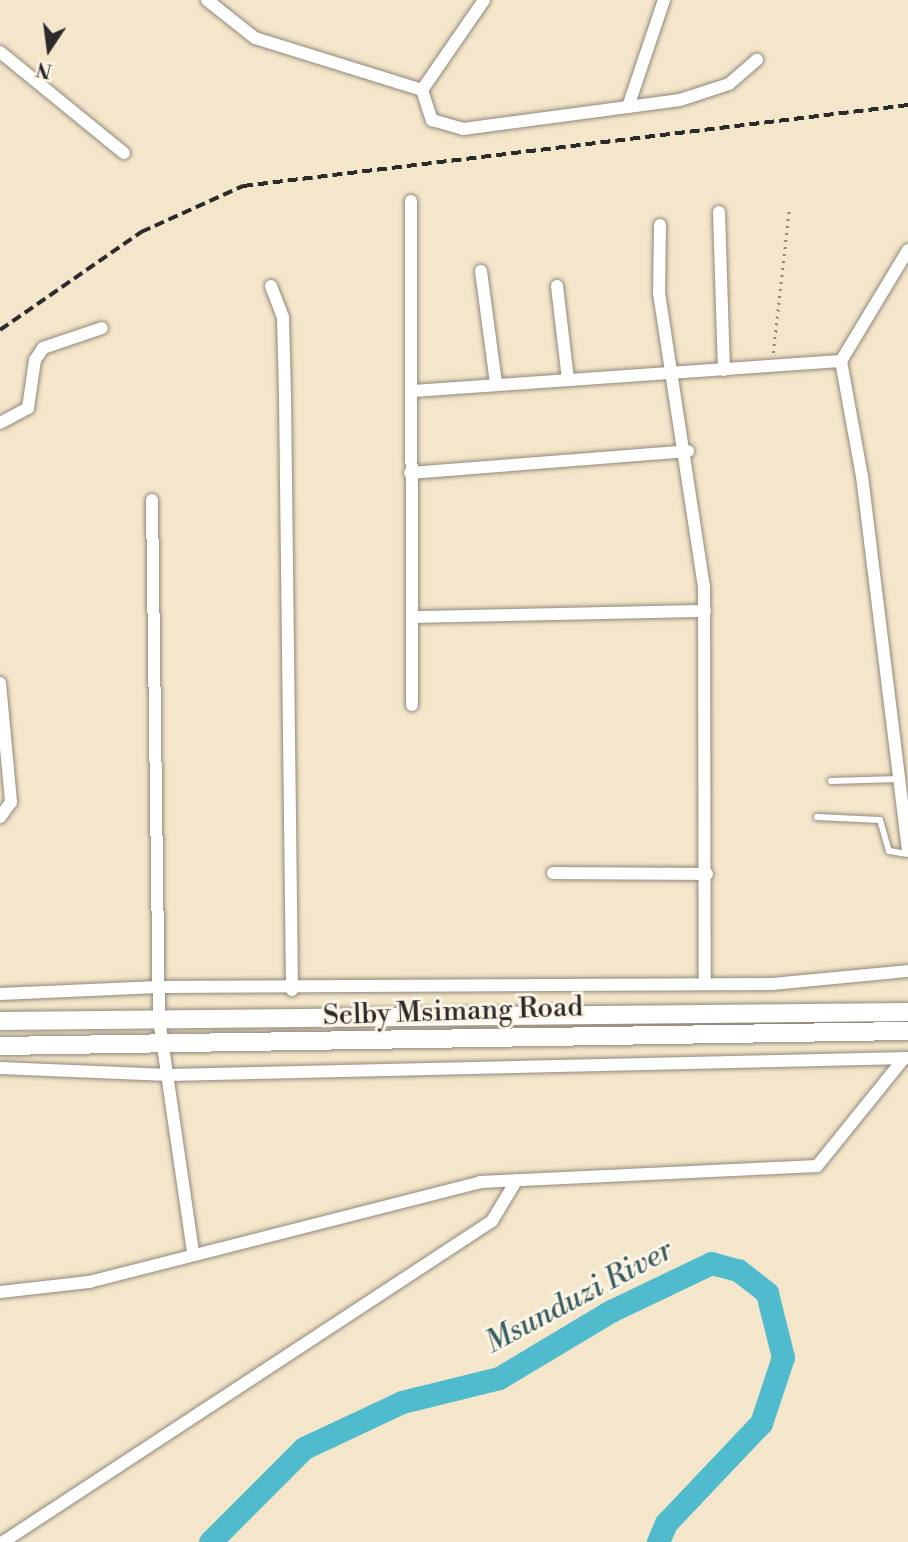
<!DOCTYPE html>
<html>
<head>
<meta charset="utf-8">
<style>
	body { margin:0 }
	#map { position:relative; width:908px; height:1542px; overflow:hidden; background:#f4e6ca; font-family:"Libre Bodoni",serif }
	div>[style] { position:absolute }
	.river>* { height:23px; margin:-11.5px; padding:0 11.5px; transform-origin:11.5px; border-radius:11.5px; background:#50bbcc }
	.path>* { height:2.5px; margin-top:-1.25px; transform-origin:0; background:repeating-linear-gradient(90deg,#90887a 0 2px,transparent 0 7px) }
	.roads { filter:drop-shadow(0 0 2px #90887a) drop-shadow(0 0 2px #90887a) }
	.lane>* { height:6px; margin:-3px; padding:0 3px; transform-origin:3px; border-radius:3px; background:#fff }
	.street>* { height:12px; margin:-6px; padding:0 6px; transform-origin:6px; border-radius:6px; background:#fff }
	.secondary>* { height:18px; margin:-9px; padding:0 9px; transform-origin:9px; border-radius:9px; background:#fff }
	.rail>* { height:3.5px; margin-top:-1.75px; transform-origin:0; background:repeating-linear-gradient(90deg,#2b2b2b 0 10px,transparent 0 15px) }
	span { translate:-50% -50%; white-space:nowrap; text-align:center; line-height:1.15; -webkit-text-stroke:6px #fcf5e5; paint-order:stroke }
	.street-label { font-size:28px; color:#2b2b2b }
	.water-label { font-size:30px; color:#385d63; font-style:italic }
	.north { position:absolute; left:14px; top:14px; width:70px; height:70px; -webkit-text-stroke:5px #fcf5e5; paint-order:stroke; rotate:193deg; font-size:19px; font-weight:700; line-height:28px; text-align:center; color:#2b2b2b }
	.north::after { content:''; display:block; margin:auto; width:24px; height:32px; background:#2b2b2b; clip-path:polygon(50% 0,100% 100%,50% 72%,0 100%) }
</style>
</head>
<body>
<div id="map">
	<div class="river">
		<i style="left:210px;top:1542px;width:133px;rotate:-45deg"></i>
		<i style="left:304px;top:1448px;width:108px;rotate:-25.1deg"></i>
		<i style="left:402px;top:1402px;width:100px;rotate:-13.9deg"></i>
		<i style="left:499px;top:1378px;width:131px;rotate:-30.9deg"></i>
		<i style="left:611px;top:1311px;width:111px;rotate:-25.6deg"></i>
		<i style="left:711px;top:1263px;width:28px;rotate:15deg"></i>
		<i style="left:738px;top:1270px;width:37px;rotate:38deg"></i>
		<i style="left:767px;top:1293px;width:66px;rotate:76deg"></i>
		<i style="left:783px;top:1357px;width:70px;rotate:108.4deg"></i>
		<i style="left:761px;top:1423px;width:138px;rotate:133.5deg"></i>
		<i style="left:666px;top:1523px;width:21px;rotate:113deg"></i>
	</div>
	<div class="path">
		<i style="left:773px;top:353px;width:143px;rotate:-83.6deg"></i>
	</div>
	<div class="roads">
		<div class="lane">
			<i style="left:831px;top:781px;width:68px;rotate:-1.7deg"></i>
			<i style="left:817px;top:817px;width:63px;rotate:2.7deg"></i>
			<i style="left:880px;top:820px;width:32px;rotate:74deg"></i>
			<i style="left:889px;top:851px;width:19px;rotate:9deg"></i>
		</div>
		<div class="street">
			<i style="left:207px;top:0;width:61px;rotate:38.4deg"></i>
			<i style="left:255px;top:38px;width:175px;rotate:17.3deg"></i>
			<i style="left:422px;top:90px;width:109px;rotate:-55.4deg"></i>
			<i style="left:0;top:52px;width:160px;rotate:39.2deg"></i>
			<i style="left:422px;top:90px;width:32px;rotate:72deg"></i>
			<i style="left:432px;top:120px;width:32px;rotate:16deg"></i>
			<i style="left:463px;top:129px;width:219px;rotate:-7.6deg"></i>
			<i style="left:680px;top:100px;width:52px;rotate:-18.1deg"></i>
			<i style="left:729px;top:84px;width:37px;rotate:-41deg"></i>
			<i style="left:628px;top:107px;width:113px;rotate:-71.4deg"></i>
			<i style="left:411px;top:201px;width:504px;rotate:89.89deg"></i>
			<i style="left:719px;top:212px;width:158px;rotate:88.2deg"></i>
			<i style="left:660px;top:225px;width:68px;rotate:90.8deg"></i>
			<i style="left:659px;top:293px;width:296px;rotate:81.3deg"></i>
			<i style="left:704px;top:586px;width:398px;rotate:89.9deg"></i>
			<i style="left:908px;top:250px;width:130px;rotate:121.1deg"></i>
			<i style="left:841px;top:361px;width:117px;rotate:79.7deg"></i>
			<i style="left:862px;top:476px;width:376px;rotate:83deg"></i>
			<i style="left:481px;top:271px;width:113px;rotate:82.4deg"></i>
			<i style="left:271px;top:286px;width:34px;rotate:69deg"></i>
			<i style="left:283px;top:318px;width:79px;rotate:88.5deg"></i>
			<i style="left:285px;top:397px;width:593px;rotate:89.32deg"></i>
			<i style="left:557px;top:286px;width:94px;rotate:83.3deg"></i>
			<i style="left:412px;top:391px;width:430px;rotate:-4deg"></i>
			<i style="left:0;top:423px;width:32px;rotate:-28deg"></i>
			<i style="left:28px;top:408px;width:49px;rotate:-81.7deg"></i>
			<i style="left:35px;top:360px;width:14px;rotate:-56deg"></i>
			<i style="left:43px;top:348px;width:62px;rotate:-18.7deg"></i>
			<i style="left:410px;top:473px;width:279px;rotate:-4.5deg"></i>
			<i style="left:152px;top:500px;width:519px;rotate:89.23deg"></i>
			<i style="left:159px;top:1019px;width:235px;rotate:81.7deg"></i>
			<i style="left:416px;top:617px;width:289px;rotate:-1.2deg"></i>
			<i style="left:0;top:683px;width:120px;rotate:84.7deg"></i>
			<i style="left:11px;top:802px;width:19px;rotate:126deg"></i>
			<i style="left:553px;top:873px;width:154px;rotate:0.4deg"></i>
			<i style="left:0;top:994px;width:158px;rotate:-2.5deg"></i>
			<i style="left:158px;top:987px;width:615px;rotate:-0.28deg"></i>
			<i style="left:773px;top:984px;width:136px;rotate:-5.5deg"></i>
			<i style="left:0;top:1068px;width:169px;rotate:2.4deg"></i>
			<i style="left:169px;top:1075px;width:739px;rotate:-1.32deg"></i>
			<i style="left:0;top:1292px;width:90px;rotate:-6.4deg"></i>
			<i style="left:89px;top:1282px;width:404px;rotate:-14.3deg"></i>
			<i style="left:480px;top:1182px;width:337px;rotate:-2.7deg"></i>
			<i style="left:817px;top:1166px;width:139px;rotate:-51.1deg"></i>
			<i style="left:3px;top:1542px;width:585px;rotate:-33.28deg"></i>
			<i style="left:492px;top:1221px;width:47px;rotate:-59deg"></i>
		</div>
		<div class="secondary">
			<i style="left:0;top:1021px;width:908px;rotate:-0.57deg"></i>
			<i style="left:0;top:1046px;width:908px;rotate:-0.95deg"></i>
		</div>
	</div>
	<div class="rail">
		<i style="left:0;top:330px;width:172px;rotate:-34.8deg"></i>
		<i style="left:141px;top:232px;width:112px;rotate:-24.3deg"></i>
		<i style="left:243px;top:186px;width:670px;rotate:-6.94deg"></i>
	</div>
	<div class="street-label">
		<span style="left:453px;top:1012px;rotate:-2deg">Selby Msimang Road</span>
	</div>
	<div class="water-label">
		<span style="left:579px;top:1297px;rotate:-28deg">Msunduzi River</span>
	</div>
	<div class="north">N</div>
</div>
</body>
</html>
